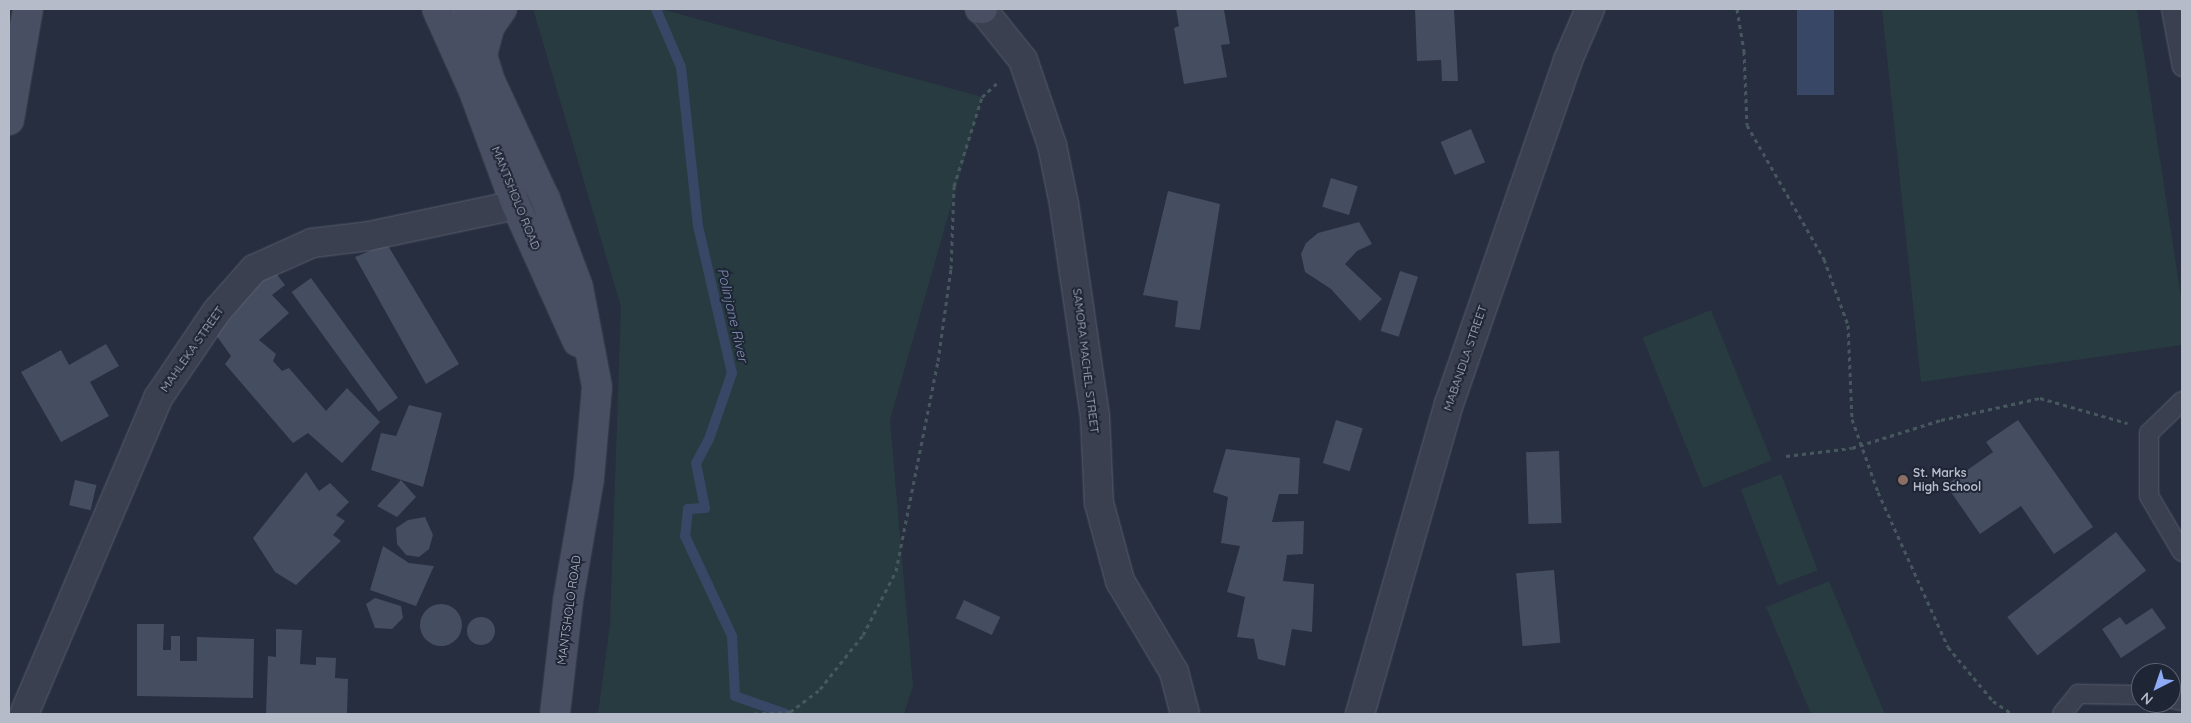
<!DOCTYPE html>
<html>
<head>
<meta charset="utf-8">
<style>
	body { margin:0 }
	#map { position:relative; width:2191px; height:723px; overflow:hidden; background:#262e3f; font-family:Quicksand,sans-serif }
	div>[style] { position:absolute }
	.green>* { inset:0; background:#283b40; transform-origin:0 0 }
	.water>* { inset:0; background:#394766; transform-origin:0 0 }
	.stream>* { height:10px; margin:-5px; padding:0 5px; transform-origin:5px; border-radius:5px; background:#394766 }
	.building>* { inset:0; background:#454d61; transform-origin:0 0 }
	.round { border-radius:50% }
	.path>* { height:3px; margin-top:-1.5px; transform-origin:0; background:repeating-linear-gradient(90deg,#46585d 0 4px,transparent 0 8px) }
	.roads { filter:drop-shadow(0 0 1px #585e6d) drop-shadow(0 0 1px #585e6d) }
	.lane>* { height:18px; margin:-9px; padding:0 9px; transform-origin:9px; border-radius:9px; background:#3a404f }
	.street>* { height:28px; margin:-14px; padding:0 14px; transform-origin:14px; border-radius:14px; background:#3a404f }
	.secondary>* { height:28px; margin:-14px; padding:0 14px; transform-origin:14px; border-radius:14px; background:#484f62 }
	.dots>* { width:14px; height:14px; translate:-50% -50%; box-sizing:border-box; border:2px solid #1e2535; border-radius:50% }
	span { translate:-50% -50%; white-space:nowrap; text-align:center; line-height:1.15; -webkit-text-stroke:4px #1e2535; paint-order:stroke }
	.street-label { font-size:12px; color:#b6bbca }
	.poi-label { font-size:12px; color:#b6bbca; font-weight:700 }
	.left { translate:0 -50%; text-align:left }
	.water-label { font-size:14px; color:#7e8eb1; font-style:italic }
	.frame { position:absolute; inset:0; border:10px solid #b6bbca; pointer-events:none }
	.north { position:absolute; left:2131px; top:663px; width:50px; height:50px; box-sizing:border-box; background:#1e2535; border:1px solid #5b6171; border-radius:50%; rotate:221deg; font-size:14px; font-weight:700; line-height:20px; text-align:center; color:#b6bbca }
	.north::after { content:''; display:block; margin:auto; width:18px; height:22px; background:#8faaf6; clip-path:polygon(50% 0,100% 100%,50% 72%,0 100%) }
</style>
</head>
<body>
<div id="map">
	<div class="green">
		<i style="clip-path:polygon(533px 9px,661px 9px,982px 97px,890px 420px,913px 686px,904px 714px,598px 714px,610px 624px,621px 307px)"></i>
		<i style="clip-path:polygon(1882px 9px,2137px 9px,2182px 303px,2182px 345px,1921px 382px)"></i>
		<i style="left:1711px;top:310px;width:162px;height:74px;rotate:68deg"></i>
		<i style="left:1781px;top:474px;width:103px;height:43px;rotate:69deg"></i>
		<i style="clip-path:polygon(1829px 581px,1885px 714px,1811px 714px,1766px 607px)"></i>
	</div>
	<div class="water">
		<i style="left:1797px;top:9px;width:37px;height:86px"></i>
	</div>
	<div class="stream">
		<i style="left:656px;top:9px;width:63px;rotate:66.7deg"></i>
		<i style="left:681px;top:67px;width:160px;rotate:83.9deg"></i>
		<i style="left:698px;top:226px;width:151px;rotate:77deg"></i>
		<i style="left:732px;top:373px;width:70px;rotate:109.2deg"></i>
		<i style="left:709px;top:439px;width:27px;rotate:118deg"></i>
		<i style="left:696px;top:463px;width:46px;rotate:78.7deg"></i>
		<i style="left:705px;top:508px;width:17px;rotate:177deg"></i>
		<i style="left:688px;top:509px;width:27px;rotate:96deg"></i>
		<i style="left:685px;top:536px;width:110px;rotate:64.8deg"></i>
		<i style="left:732px;top:636px;width:60px;rotate:87.1deg"></i>
		<i style="left:735px;top:696px;width:54px;rotate:19.4deg"></i>
	</div>
	<div class="building">
		<i style="clip-path:polygon(1176px 9px,1227px 9px,1224px 10px,1230px 44px,1221px 45px,1227px 77px,1184px 84px,1174px 28px,1179px 26px)"></i>
		<i style="clip-path:polygon(1415px 9px,1454px 9px,1458px 81px,1442px 81px,1441px 60px,1417px 61px)"></i>
		<i style="left:1471px;top:129px;width:36px;height:33px;rotate:67deg"></i>
		<i style="left:1331px;top:178px;width:28px;height:30px;rotate:17deg"></i>
		<i style="clip-path:polygon(1168px 191px,1220px 204px,1200px 330px,1175px 327px,1178px 301px,1143px 295px)"></i>
		<i style="clip-path:polygon(1359px 222px,1372px 244px,1357px 251px,1345px 264px,1382px 299px,1360px 321px,1331px 289px,1305px 272px,1301px 254px,1306px 243px,1318px 233px)"></i>
		<i style="clip-path:polygon(387px 244px,459px 364px,426px 384px,355px 257px)"></i>
		<i style="clip-path:polygon(272px 268px,285px 285px,272px 295px,289px 313px,259px 340px,276px 354px,273px 361px,282px 371px,289px 368px,326px 411px,347px 388px,380px 422px,342px 463px,308px 433px,293px 443px,225px 364px,231px 356px,216px 335px)"></i>
		<i style="left:1400px;top:271px;width:19px;height:63px;rotate:18deg"></i>
		<i style="left:311px;top:278px;width:148px;height:24px;rotate:54deg"></i>
		<i style="clip-path:polygon(106px 344px,119px 366px,90px 382px,109px 416px,61px 442px,21px 372px,61px 350px,69px 365px)"></i>
		<i style="clip-path:polygon(409px 405px,442px 413px,423px 487px,371px 470px,381px 433px,396px 436px)"></i>
		<i style="left:1336px;top:420px;width:28px;height:45px;rotate:17deg"></i>
		<i style="clip-path:polygon(2018px 420px,2093px 527px,2054px 554px,2021px 506px,1980px 534px,1946px 485px,1993px 452px,1986px 442px)"></i>
		<i style="clip-path:polygon(1226px 449px,1300px 458px,1298px 494px,1279px 494px,1272px 522px,1304px 521px,1303px 554px,1287px 555px,1283px 581px,1314px 584px,1312px 632px,1292px 629px,1285px 666px,1258px 659px,1254px 639px,1237px 637px,1245px 597px,1227px 592px,1240px 546px,1221px 543px,1228px 497px,1213px 492px)"></i>
		<i style="left:1559px;top:451px;width:72px;height:33px;rotate:88deg"></i>
		<i style="clip-path:polygon(306px 472px,319px 491px,330px 483px,349px 502px,336px 515px,345px 521px,333px 535px,341px 541px,296px 585px,275px 572px,253px 538px)"></i>
		<i style="left:75px;top:480px;width:22px;height:26px;rotate:13deg"></i>
		<i style="clip-path:polygon(401px 480px,416px 497px,397px 517px,377px 506px)"></i>
		<i style="clip-path:polygon(425px 517px,433px 535px,429px 549px,419px 557px,406px 555px,397px 544px,396px 528px,408px 520px)"></i>
		<i style="left:2116px;top:532px;width:49px;height:138px;rotate:52deg"></i>
		<i style="clip-path:polygon(383px 546px,409px 563px,434px 566px,416px 606px,370px 590px)"></i>
		<i style="left:1554px;top:570px;width:73px;height:38px;rotate:85deg"></i>
		<i style="clip-path:polygon(375px 598px,401px 606px,403px 618px,392px 629px,375px 628px,366px 604px)"></i>
		<i style="left:964px;top:600px;width:40px;height:20px;rotate:25deg"></i>
		<i class="round" style="left:420px;top:604px;width:42px;height:42px"></i>
		<i style="clip-path:polygon(2152px 608px,2166px 628px,2121px 658px,2102px 629px,2120px 617px,2126px 625px)"></i>
		<i class="round" style="left:467px;top:617px;width:28px;height:28px"></i>
		<i style="clip-path:polygon(137px 624px,164px 624px,163px 650px,171px 650px,171px 636px,180px 636px,180px 661px,197px 661px,197px 637px,254px 639px,253px 698px,137px 696px)"></i>
		<i style="clip-path:polygon(276px 629px,302px 630px,300px 664px,316px 665px,316px 657px,336px 658px,335px 678px,348px 679px,347px 714px,266px 714px,268px 656px,276px 657px)"></i>
	</div>
	<div class="path">
		<i style="left:1737px;top:9px;width:43px;rotate:80.5deg"></i>
		<i style="left:1744px;top:51px;width:74px;rotate:87.7deg"></i>
		<i style="left:1747px;top:125px;width:155px;rotate:60.1deg"></i>
		<i style="left:1824px;top:259px;width:70px;rotate:70deg"></i>
		<i style="left:1848px;top:325px;width:94px;rotate:87.6deg"></i>
		<i style="left:1852px;top:419px;width:77px;rotate:70.4deg"></i>
		<i style="left:1878px;top:492px;width:170px;rotate:65.7deg"></i>
		<i style="left:1948px;top:647px;width:70px;rotate:50.2deg"></i>
		<i style="left:1993px;top:701px;width:23px;rotate:34deg"></i>
		<i style="left:1786px;top:456px;width:66px;rotate:-6.9deg"></i>
		<i style="left:1852px;top:448px;width:93px;rotate:-17.5deg"></i>
		<i style="left:1941px;top:420px;width:101px;rotate:-12.5deg"></i>
		<i style="left:2040px;top:398px;width:91px;rotate:16deg"></i>
		<i style="left:746px;top:714px;width:44px;rotate:-2.6deg"></i>
		<i style="left:790px;top:712px;width:38px;rotate:-37deg"></i>
		<i style="left:820px;top:689px;width:69px;rotate:-51.5deg"></i>
		<i style="left:863px;top:635px;width:72px;rotate:-62.7deg"></i>
		<i style="left:896px;top:571px;width:214px;rotate:-78.7deg"></i>
		<i style="left:938px;top:361px;width:93px;rotate:-82deg"></i>
		<i style="left:951px;top:269px;width:83px;rotate:-87.9deg"></i>
		<i style="left:954px;top:186px;width:93px;rotate:-72.5deg"></i>
		<i style="left:982px;top:97px;width:23px;rotate:-43deg"></i>
	</div>
	<div class="roads">
		<div class="lane">
			<i style="left:2171px;top:9px;width:59px;rotate:79.3deg"></i>
			<i style="left:2182px;top:401px;width:46px;rotate:135.9deg"></i>
			<i style="left:2149px;top:433px;width:63px;rotate:90deg"></i>
			<i style="left:2149px;top:496px;width:65px;rotate:59.5deg"></i>
			<i style="left:2171px;top:699px;width:11px;rotate:10deg"></i>
			<i style="left:2062px;top:714px;width:26px;rotate:-51deg"></i>
			<i style="left:2078px;top:694px;width:63px;rotate:0.9deg"></i>
		</div>
		<div class="street">
			<i style="left:982px;top:9px;width:65px;rotate:51.2deg"></i>
			<i style="left:1023px;top:60px;width:90px;rotate:71.2deg"></i>
			<i style="left:1052px;top:145px;width:60px;rotate:78.5deg"></i>
			<i style="left:1064px;top:204px;width:214px;rotate:81.7deg"></i>
			<i style="left:1095px;top:416px;width:87px;rotate:87.4deg"></i>
			<i style="left:1099px;top:503px;width:81px;rotate:74.9deg"></i>
			<i style="left:1120px;top:581px;width:106px;rotate:59.3deg"></i>
			<i style="left:1174px;top:672px;width:43px;rotate:75.3deg"></i>
			<i style="left:24px;top:714px;width:343px;rotate:-67deg"></i>
			<i style="left:158px;top:398px;width:105px;rotate:-55.9deg"></i>
			<i style="left:217px;top:311px;width:56px;rotate:-48.6deg"></i>
			<i style="left:254px;top:269px;width:64px;rotate:-24.1deg"></i>
			<i style="left:312px;top:243px;width:57px;rotate:-7deg"></i>
			<i style="left:369px;top:236px;width:180px;rotate:-11.9deg"></i>
			<i style="left:1360px;top:714px;width:323px;rotate:-74deg"></i>
			<i style="left:1449px;top:404px;width:364px;rotate:-70.9deg"></i>
			<i style="left:1568px;top:60px;width:56px;rotate:-66.7deg"></i>
		</div>
		<div class="secondary">
			<i style="left:437px;top:9px;width:88px;rotate:65.8deg"></i>
			<i style="left:473px;top:89px;width:124px;rotate:69.7deg"></i>
			<i style="left:516px;top:205px;width:150px;rotate:65.7deg"></i>
			<i style="left:468px;top:9px;width:75px;rotate:73deg"></i>
			<i style="left:490px;top:81px;width:130px;rotate:65deg"></i>
			<i style="left:545px;top:199px;width:94px;rotate:69.4deg"></i>
			<i style="left:578px;top:287px;width:102px;rotate:79.2deg"></i>
			<i style="left:597px;top:387px;width:92px;rotate:95deg"></i>
			<i style="left:589px;top:479px;width:124px;rotate:99.8deg"></i>
			<i style="left:568px;top:601px;width:114px;rotate:96.6deg"></i>
			<i style="left:980px;top:9px;width:3px"></i>
			<i style="left:482px;top:55px;width:30px;rotate:-75deg"></i>
			<i style="left:490px;top:26px;width:21px;rotate:-55deg"></i>
			<i style="left:9px;top:120px;width:113px;rotate:-80.3deg"></i>
		</div>
	</div>
	<div class="dots">
		<i style="left:1903px;top:480px;background:#8d6e63"></i>
	</div>
	<div class="street-label">
		<span style="left:516px;top:198px;rotate:68deg">MANTSHOLO ROAD</span>
		<span style="left:192px;top:349px;rotate:-55deg">MAHLEKA STREET</span>
		<span style="left:1465px;top:358px;rotate:-71deg">MABANDLA STREET</span>
		<span style="left:1086px;top:361px;rotate:83deg">SAMORA MACHEL STREET</span>
		<span style="left:569px;top:610px;rotate:-82deg">MANTSHOLO ROAD</span>
	</div>
	<div class="poi-label">
		<span class="left" style="left:1913px;top:480px">St. Marks<br>High School</span>
	</div>
	<div class="water-label">
		<span style="left:733px;top:315px;rotate:77deg">Polinjane River</span>
	</div>
	<div class="frame"></div>
	<div class="north">N</div>
</div>
</body>
</html>
